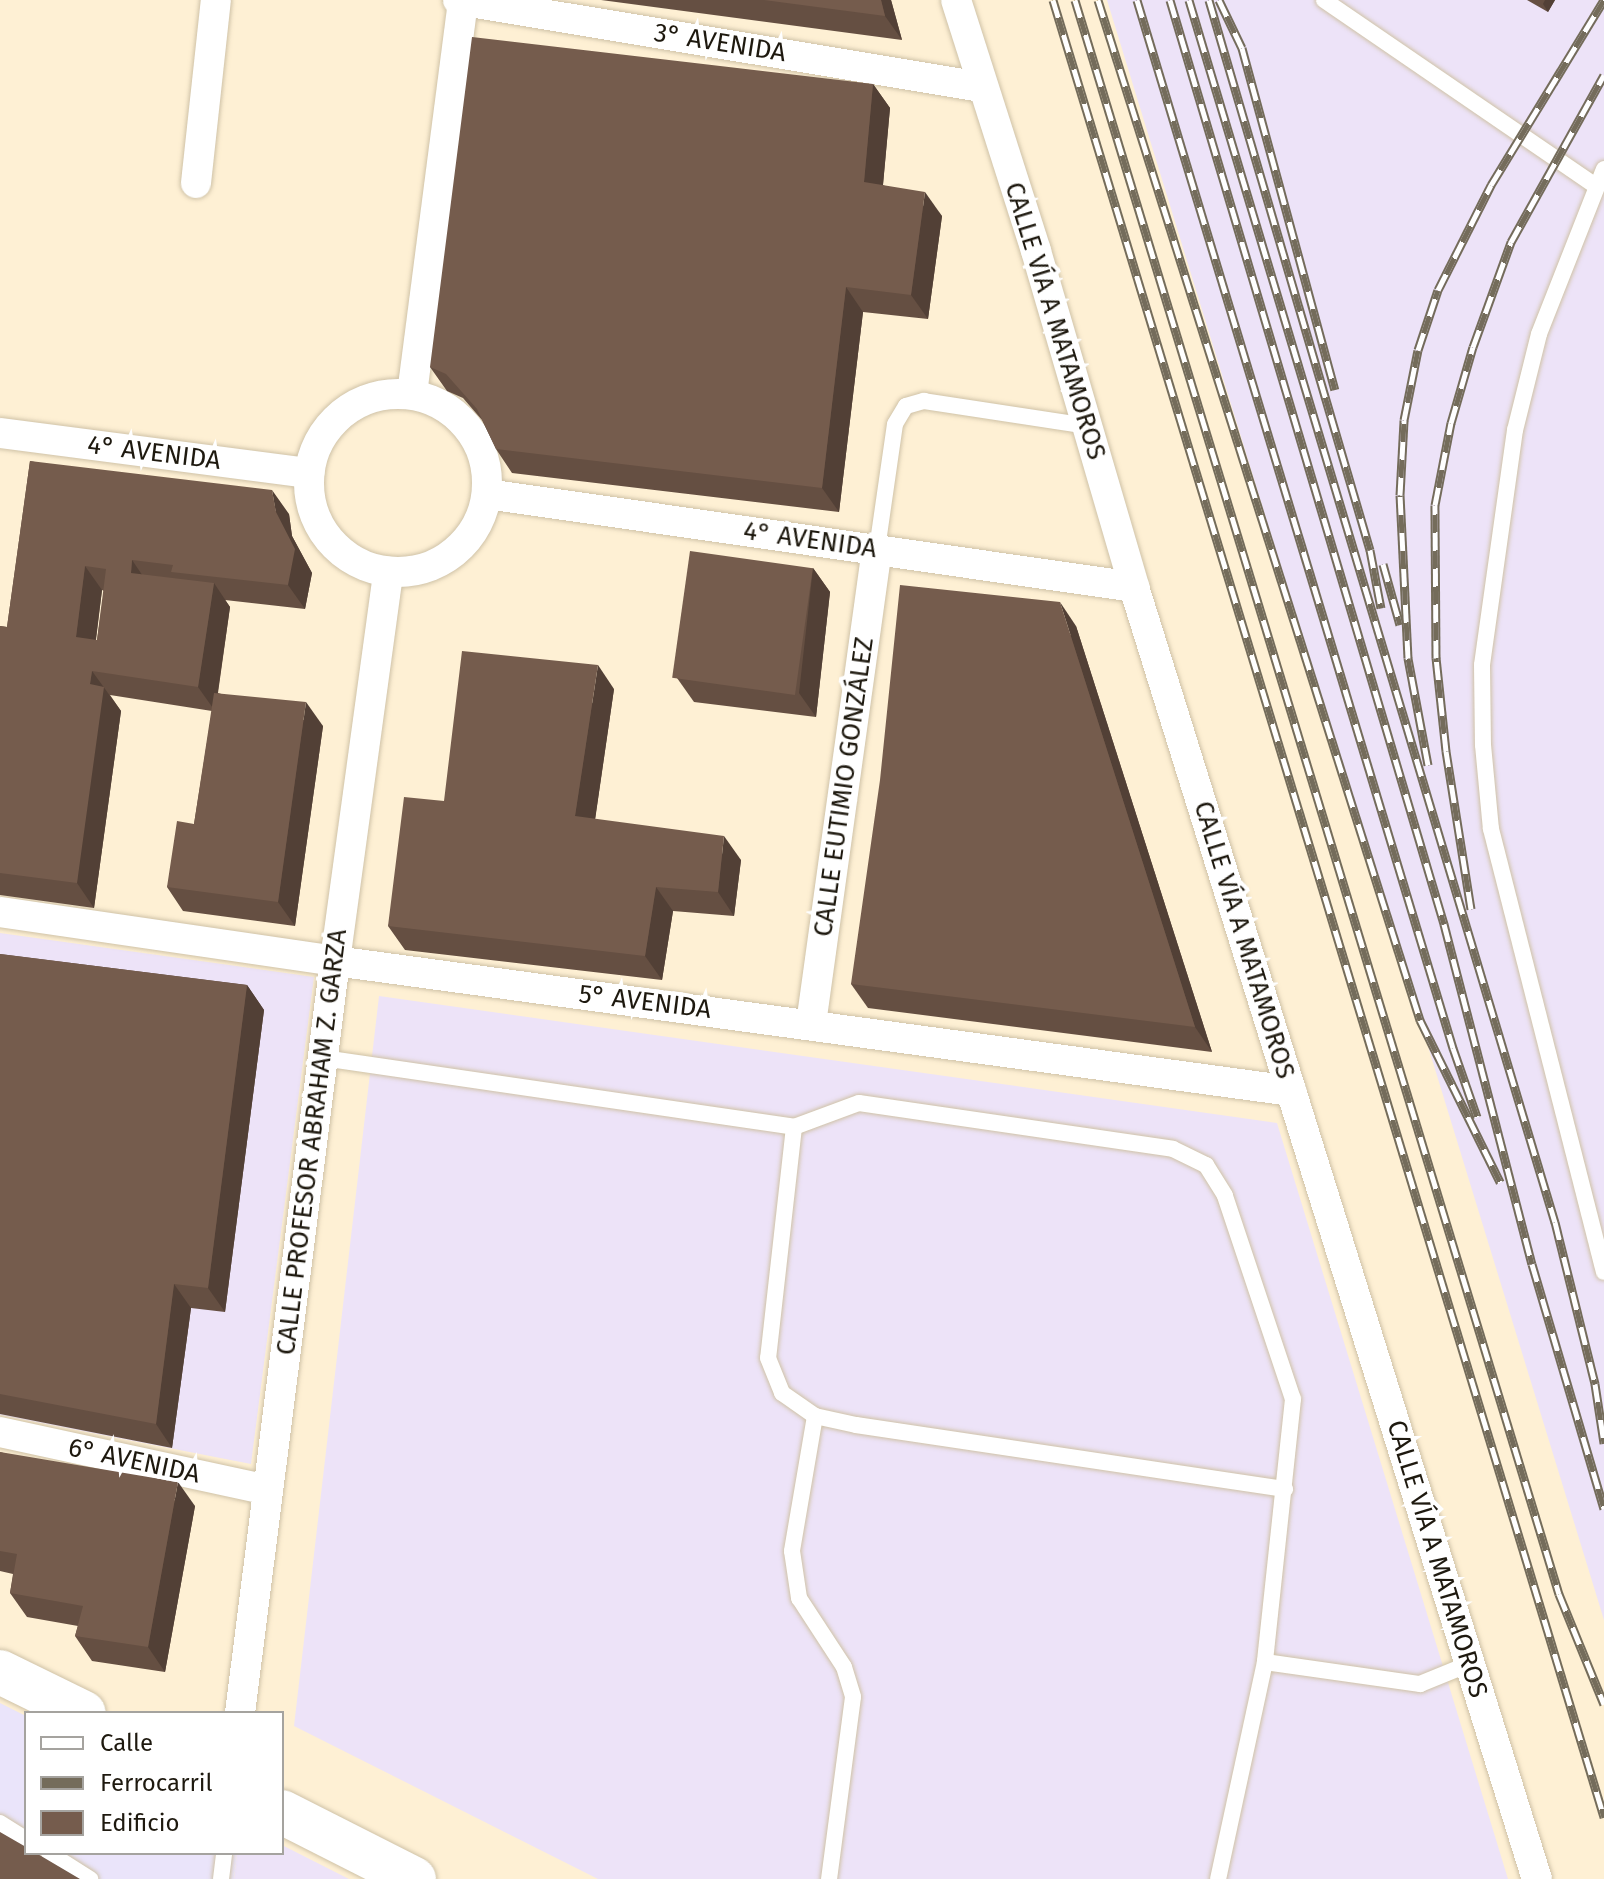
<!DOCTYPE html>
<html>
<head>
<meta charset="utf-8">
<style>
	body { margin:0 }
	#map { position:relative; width:1604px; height:1879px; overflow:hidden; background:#fef0d4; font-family:"Fira Sans",sans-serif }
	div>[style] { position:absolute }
	.commercial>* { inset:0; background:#eae4fa }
	.industrial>* { inset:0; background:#ede3f8 }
	.roads { filter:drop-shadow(0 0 2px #cfc2a7) drop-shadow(0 0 2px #cfc2a7) }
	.lane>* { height:16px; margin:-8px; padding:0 8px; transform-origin:8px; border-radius:8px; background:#fff }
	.street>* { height:30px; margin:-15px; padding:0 15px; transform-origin:15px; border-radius:15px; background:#fff }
	.street>.ring { margin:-15px; padding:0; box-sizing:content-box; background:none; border:30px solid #fff; border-radius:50% }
	.secondary>* { height:44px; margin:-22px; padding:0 22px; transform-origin:22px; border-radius:22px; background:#fff }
	.rail>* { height:9px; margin-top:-4.5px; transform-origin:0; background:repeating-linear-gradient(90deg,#fff 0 18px,#746c5b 0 36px); box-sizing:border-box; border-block:2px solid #746c5b }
	.wall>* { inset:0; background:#654f42 }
	.shaded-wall>* { inset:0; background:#524036 }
	.building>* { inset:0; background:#755c4d; transform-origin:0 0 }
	span { translate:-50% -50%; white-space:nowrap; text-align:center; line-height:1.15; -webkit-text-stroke:8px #fff; paint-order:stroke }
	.street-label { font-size:26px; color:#1e190f }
	.legend { position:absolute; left:24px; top:1711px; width:260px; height:144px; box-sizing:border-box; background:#fff; border:2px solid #a5a39f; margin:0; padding:10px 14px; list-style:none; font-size:24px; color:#1e190f }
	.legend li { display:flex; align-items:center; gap:16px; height:40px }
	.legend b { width:40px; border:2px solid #a5a39f }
</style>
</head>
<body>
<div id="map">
	<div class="commercial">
		<i style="clip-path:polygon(0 1703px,26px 1716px,26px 1853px,237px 1853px,234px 1879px,0 1879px)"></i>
	</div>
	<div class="industrial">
		<i style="clip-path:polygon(1107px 0,1604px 0,1604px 1620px)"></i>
		<i style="clip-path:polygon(0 933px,314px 977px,251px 1464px,0 1415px)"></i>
		<i style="clip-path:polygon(379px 996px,1277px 1123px,1508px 1879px,598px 1879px,294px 1726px)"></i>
		<i style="clip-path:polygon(282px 1845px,349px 1879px,234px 1879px,237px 1853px,282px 1853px)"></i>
	</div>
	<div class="roads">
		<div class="lane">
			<i style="left:1324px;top:0;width:330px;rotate:34.4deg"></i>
			<i style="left:1604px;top:169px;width:177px;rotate:111.5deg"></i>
			<i style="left:1539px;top:334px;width:99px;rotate:104deg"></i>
			<i style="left:1515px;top:430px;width:237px;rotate:98deg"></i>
			<i style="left:1482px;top:665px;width:80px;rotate:89.3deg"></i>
			<i style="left:1483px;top:745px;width:84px;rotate:84.6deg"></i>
			<i style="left:1491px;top:829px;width:457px;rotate:75.7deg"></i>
			<i style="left:877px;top:549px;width:126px;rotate:-81.8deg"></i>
			<i style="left:895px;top:424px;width:21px;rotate:-59deg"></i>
			<i style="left:906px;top:406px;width:19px;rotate:-16deg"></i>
			<i style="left:924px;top:401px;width:165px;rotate:8.7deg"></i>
			<i style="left:323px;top:1058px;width:476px;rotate:8.3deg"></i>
			<i style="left:794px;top:1127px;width:69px;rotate:-20.3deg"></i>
			<i style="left:859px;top:1103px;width:317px;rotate:8.3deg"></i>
			<i style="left:1173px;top:1149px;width:37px;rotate:26deg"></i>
			<i style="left:1206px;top:1165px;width:36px;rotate:58deg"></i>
			<i style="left:1225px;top:1196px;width:214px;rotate:71.5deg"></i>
			<i style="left:1293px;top:1399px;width:264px;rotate:96.1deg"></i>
			<i style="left:1265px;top:1662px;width:222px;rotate:102.2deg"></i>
			<i style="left:794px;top:1127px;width:232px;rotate:96.4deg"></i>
			<i style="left:768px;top:1358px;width:38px;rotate:68deg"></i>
			<i style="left:782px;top:1393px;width:40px;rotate:34.9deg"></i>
			<i style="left:815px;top:1416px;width:42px;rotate:12.4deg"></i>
			<i style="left:856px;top:1425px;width:434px;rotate:8.5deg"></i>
			<i style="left:815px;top:1416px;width:137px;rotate:99.7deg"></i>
			<i style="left:792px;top:1551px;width:48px;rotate:81.5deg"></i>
			<i style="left:799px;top:1598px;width:82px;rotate:56.9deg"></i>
			<i style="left:844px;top:1667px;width:31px;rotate:73deg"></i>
			<i style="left:853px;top:1697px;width:184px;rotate:97.5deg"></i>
			<i style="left:1265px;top:1662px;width:157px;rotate:8.1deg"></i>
			<i style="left:1420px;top:1684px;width:53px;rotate:-22.2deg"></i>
			<i style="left:0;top:1823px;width:31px;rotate:32deg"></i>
			<i style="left:49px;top:1853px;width:49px;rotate:32.4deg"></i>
			<i style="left:221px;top:1879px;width:26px;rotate:-83deg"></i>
		</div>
		<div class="street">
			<i style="left:458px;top:0;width:530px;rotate:9.44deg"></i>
			<i style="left:956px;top:0;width:263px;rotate:72.3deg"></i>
			<i style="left:1036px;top:251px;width:350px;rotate:73.7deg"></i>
			<i style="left:1134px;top:587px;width:1353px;rotate:72.68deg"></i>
			<i style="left:196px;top:183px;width:184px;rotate:-83.8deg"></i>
			<i class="ring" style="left:309px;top:394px;width:148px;height:148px"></i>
			<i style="left:412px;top:394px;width:397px;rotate:-82.6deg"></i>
			<i style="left:0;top:433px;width:312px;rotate:7.4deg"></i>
			<i style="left:487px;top:494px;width:654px;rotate:8.18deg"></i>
			<i style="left:0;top:912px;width:339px;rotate:8.3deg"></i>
			<i style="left:335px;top:961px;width:965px;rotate:7.74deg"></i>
			<i style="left:811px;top:1024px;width:480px;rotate:-82.1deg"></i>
			<i style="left:0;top:1432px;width:274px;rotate:12.2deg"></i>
			<i style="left:240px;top:1713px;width:758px;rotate:-82.8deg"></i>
			<i style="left:335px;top:961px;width:393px;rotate:-82.2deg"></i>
		</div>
		<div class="secondary">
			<i style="left:0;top:1672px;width:93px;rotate:26deg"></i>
			<i style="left:282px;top:1812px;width:148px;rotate:26.9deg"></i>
		</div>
	</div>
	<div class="rail">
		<i style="left:1053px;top:0;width:1899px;rotate:73.13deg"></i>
		<i style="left:1075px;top:0;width:1666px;rotate:73.11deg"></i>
		<i style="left:1559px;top:1594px;width:119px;rotate:67.8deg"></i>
		<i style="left:1098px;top:0;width:1070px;rotate:72.48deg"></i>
		<i style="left:1420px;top:1020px;width:181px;rotate:63.7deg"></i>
		<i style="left:1137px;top:0;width:1095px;rotate:73.22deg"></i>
		<i style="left:1453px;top:1048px;width:73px;rotate:70.8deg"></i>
		<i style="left:1170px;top:0;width:964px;rotate:73.48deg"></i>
		<i style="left:1444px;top:924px;width:351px;rotate:75.5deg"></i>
		<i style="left:1532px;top:1264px;width:255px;rotate:73.6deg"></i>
		<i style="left:1189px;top:0;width:1276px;rotate:73.33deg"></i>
		<i style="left:1555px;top:1222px;width:167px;rotate:76.1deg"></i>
		<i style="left:1595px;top:1384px;width:60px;rotate:81.3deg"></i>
		<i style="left:1209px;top:0;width:573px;rotate:73.68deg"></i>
		<i style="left:1370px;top:550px;width:59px;rotate:79.3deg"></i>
		<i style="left:1219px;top:0;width:53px;rotate:64.4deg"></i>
		<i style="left:1242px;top:48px;width:354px;rotate:74.8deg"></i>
		<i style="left:1383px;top:564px;width:63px;rotate:74.4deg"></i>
		<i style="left:1428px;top:765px;width:109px;rotate:-100.6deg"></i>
		<i style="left:1408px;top:658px;width:163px;rotate:-92.8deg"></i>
		<i style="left:1400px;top:495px;width:75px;rotate:-86.9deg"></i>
		<i style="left:1404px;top:420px;width:71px;rotate:-78.7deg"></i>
		<i style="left:1418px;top:350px;width:63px;rotate:-71.6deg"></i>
		<i style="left:1438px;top:290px;width:118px;rotate:-63.2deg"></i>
		<i style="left:1491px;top:185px;width:217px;rotate:-58.6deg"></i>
		<i style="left:1471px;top:909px;width:160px;rotate:-99deg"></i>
		<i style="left:1446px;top:751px;width:94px;rotate:-96.1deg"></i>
		<i style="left:1436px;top:658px;width:153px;rotate:-90.4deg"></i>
		<i style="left:1435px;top:505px;width:84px;rotate:-79deg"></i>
		<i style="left:1451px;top:423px;width:79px;rotate:-73.9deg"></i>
		<i style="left:1473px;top:347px;width:112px;rotate:-70.1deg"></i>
		<i style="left:1511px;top:242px;width:191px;rotate:-60.9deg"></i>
	</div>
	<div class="wall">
		<i style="clip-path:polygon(601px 0,891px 0,902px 40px)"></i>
		<i style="clip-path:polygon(1527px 0,1555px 0,1548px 12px)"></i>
		<i style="clip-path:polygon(873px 84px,890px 108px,883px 185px,942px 216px,928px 319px,863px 312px,839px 512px,512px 473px,496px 449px,482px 420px,463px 398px,447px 391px,430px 367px)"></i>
		<i style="clip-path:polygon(evenodd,30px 461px,289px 514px,292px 536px,312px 573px,305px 609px,225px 600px,230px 607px,218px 693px,323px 726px,295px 926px,183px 911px,167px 887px,194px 824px,212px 711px,110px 695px,121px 711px,94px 908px,0 895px,0 626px,7px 627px,30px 461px,102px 590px,104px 591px,97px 640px,96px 640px,102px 590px)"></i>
		<i style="clip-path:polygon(813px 568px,830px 592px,816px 717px,694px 702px,677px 678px)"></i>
		<i style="clip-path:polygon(1076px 626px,1212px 1052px,868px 1008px,851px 984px)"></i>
		<i style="clip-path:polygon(614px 689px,595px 819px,741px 860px,734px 916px,673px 911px,662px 980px,405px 950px,388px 926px,444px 801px)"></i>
		<i style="clip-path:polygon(0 954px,247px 985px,264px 1010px,225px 1312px,191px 1308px,172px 1448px,0 1414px)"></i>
		<i style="clip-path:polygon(0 1452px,195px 1506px,165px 1672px,92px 1661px,75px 1636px,78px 1626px,27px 1617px,10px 1593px,13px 1574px,0 1571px)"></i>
	</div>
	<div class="shaded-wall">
		<i style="clip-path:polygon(881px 0,891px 0,902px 40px,885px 16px)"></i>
		<i style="clip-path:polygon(1545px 0,1555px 0,1548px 12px,1543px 4px)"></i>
		<i style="clip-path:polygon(873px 84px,890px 108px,881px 206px,864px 182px)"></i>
		<i style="clip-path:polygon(925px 192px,942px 216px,928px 319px,911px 295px)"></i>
		<i style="clip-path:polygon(846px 287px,863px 312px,839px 512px,822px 488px)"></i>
		<i style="clip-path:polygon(272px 490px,289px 514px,292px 536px,312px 573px,305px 609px,288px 585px)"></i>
		<i style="clip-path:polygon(132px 560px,149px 585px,131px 573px)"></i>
		<i style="clip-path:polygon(85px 566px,102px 590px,93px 661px,76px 637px)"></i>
		<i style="clip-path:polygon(813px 568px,830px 592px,816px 717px,799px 693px)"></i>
		<i style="clip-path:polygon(214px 583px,230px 607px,215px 711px,198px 687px)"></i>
		<i style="clip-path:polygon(1060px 602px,1076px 626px,1212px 1052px,1195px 1027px)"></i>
		<i style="clip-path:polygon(598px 665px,614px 689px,592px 841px,575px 816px)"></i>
		<i style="clip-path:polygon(92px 671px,121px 711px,94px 908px,77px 883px,90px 684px)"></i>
		<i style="clip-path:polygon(306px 702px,323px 726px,295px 926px,278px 902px)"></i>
		<i style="clip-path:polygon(724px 836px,741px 860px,734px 916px,718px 892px)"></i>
		<i style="clip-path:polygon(656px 887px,673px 911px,662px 980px,645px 956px)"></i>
		<i style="clip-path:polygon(247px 985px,264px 1010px,225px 1312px,208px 1288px)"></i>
		<i style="clip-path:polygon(174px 1284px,191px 1308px,172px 1448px,156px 1424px)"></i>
		<i style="clip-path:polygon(178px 1482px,195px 1506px,165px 1672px,148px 1647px)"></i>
	</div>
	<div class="building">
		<i style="clip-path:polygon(764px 0,881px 0,885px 16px)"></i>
		<i style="clip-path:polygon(472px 37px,873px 84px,864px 182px,925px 192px,911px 295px,846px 287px,822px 488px,496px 449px,477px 409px,446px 374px,430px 367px)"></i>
		<i style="clip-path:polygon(evenodd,30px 461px,272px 490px,276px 512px,295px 549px,288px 585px,171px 572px,173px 565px,132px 560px,131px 573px,214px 583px,198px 687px,92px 671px,90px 684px,104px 687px,77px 883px,0 873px,0 626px,7px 627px,30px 461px,85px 566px,106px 569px,97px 640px,76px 637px,85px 566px)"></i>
		<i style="left:690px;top:551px;width:124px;height:128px;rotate:8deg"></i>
		<i style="clip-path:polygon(900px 585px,1060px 602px,1195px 1027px,851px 984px,880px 780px)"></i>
		<i style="clip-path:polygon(462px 651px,598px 665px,575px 816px,724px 836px,718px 892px,656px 887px,645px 956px,388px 926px,404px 797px,444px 801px)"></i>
		<i style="clip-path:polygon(214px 693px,306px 702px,278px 902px,167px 887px,177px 821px,194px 824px)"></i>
		<i style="clip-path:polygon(0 954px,247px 985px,208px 1288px,174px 1284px,156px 1424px,0 1394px)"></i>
		<i style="clip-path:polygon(0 1452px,178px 1482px,148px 1647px,75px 1636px,83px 1606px,10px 1593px,17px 1554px,0 1551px)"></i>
		<i style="clip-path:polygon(0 1832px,26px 1847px,26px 1853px,36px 1853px,80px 1879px,0 1879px)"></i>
	</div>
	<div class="street-label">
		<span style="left:720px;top:43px;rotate:9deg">3° AVENIDA</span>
		<span style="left:1055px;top:321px;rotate:73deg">CALLE VÍA A MATAMOROS</span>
		<span style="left:154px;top:453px;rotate:7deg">4° AVENIDA</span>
		<span style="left:810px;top:540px;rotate:8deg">4° AVENIDA</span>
		<span style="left:844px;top:787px;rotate:-82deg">CALLE EUTIMIO GONZÁLEZ</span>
		<span style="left:1244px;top:940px;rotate:73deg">CALLE VÍA A MATAMOROS</span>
		<span style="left:645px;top:1002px;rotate:7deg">5° AVENIDA</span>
		<span style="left:312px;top:1142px;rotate:-83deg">CALLE PROFESOR ABRAHAM Z. GARZA</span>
		<span style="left:134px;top:1461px;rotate:12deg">6° AVENIDA</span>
		<span style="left:1437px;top:1559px;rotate:73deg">CALLE VÍA A MATAMOROS</span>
	</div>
	<ul class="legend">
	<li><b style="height:10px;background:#fff"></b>Calle</li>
	<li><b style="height:10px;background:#746c5b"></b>Ferrocarril</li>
	<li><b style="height:22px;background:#755c4d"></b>Edificio</li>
	</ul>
</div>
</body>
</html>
